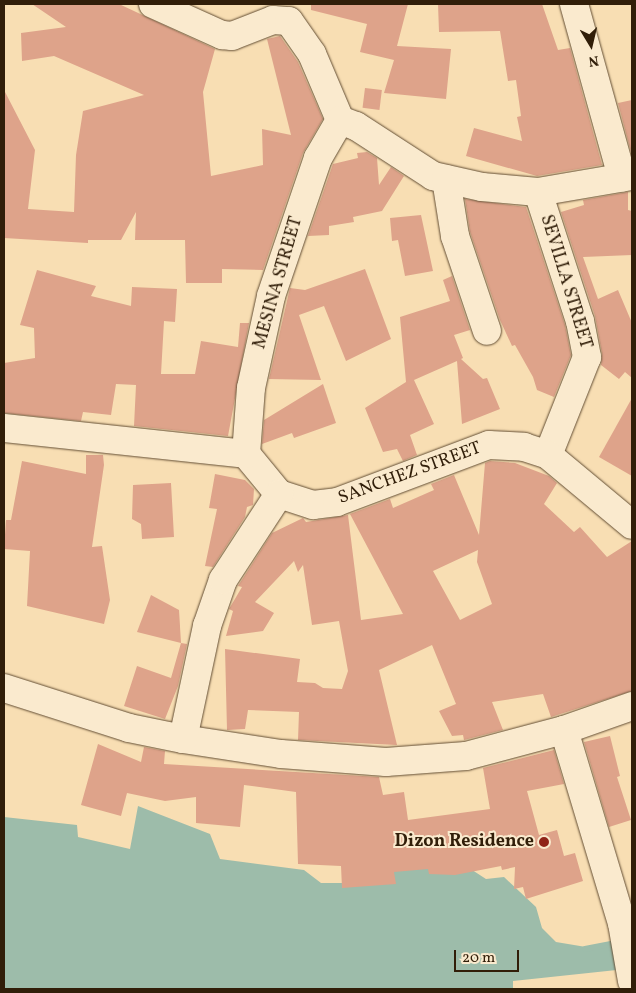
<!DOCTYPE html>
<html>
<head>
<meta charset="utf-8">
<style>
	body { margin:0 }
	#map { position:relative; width:636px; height:993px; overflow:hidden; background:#f8deb3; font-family:Vollkorn,serif }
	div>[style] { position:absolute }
	.water>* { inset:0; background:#9dbcaa }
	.stream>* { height:6px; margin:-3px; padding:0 3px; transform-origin:3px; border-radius:3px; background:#9dbcaa }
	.building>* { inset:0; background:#dea38a; transform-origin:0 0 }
	.roads { filter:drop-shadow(0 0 1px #634e34) drop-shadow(0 0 1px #634e34) }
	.minor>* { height:28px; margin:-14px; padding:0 14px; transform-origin:14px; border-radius:14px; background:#faeace }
	.dots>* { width:14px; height:14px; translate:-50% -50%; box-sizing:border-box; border:2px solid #faeace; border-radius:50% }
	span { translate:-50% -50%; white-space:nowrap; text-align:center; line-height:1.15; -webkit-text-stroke:4px #faeace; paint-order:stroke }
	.street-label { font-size:18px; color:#311e09 }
	.poi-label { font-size:18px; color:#311e09; font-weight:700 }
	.right { translate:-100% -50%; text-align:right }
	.frame { position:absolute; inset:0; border:5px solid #311e09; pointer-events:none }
	.north { position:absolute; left:566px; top:20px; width:50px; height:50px; -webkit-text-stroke:4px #faeace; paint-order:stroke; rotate:171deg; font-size:14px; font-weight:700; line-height:20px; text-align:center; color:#311e09 }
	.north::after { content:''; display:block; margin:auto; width:18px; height:22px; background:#311e09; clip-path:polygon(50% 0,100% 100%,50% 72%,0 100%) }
	.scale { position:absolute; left:454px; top:950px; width:65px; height:22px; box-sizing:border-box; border:2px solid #311e09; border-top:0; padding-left:6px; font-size:15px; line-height:18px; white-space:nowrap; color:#311e09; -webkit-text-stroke:4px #faeace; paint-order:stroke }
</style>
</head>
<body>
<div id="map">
	<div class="water">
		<i style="clip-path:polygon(138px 806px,210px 834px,220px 859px,304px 870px,321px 883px,350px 883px,449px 855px,486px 879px,504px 877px,536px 907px,542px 928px,556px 942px,598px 949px,620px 941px,626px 969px,513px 981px,513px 989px,4px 989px,4px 817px,77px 825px,78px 837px,130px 849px)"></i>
	</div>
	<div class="stream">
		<i style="left:585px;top:949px;width:33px;rotate:-11deg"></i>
	</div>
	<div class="building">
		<i style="clip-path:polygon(32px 4px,119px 4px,215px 49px,203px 92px,211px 176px,263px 165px,262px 129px,291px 135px,267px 39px,280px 36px,298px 62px,323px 119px,303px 153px,263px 270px,222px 269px,222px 283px,186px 283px,185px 240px,135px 240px,136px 212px,121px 240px,88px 240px,88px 243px,4px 238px,4px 90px,35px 150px,28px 209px,74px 212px,76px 155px,83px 111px,144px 95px,54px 56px,22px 61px,21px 33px,66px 27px)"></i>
		<i style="clip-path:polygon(311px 4px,408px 4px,397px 46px,451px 49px,446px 99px,384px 93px,394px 60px,360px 52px,367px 24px,311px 10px)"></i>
		<i style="clip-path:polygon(438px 4px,542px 4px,558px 50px,570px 48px,602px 165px,537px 176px,466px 156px,474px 128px,522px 141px,517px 117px,521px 116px,516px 80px,508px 81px,500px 31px,439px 32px)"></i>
		<i style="left:365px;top:88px;width:17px;height:20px;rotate:7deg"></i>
		<i style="clip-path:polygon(632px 100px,632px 156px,618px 103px)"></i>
		<i style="clip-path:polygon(367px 152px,377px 158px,379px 185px,391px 167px,404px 176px,382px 211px,353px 217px,354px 222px,329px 226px,329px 235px,308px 236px,333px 164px,358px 158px,357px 153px)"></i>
		<i style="clip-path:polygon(628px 192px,628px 210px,632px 211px,632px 255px,583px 257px,598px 299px,618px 290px,632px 323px,632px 378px,625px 372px,619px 379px,601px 365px,602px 354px,595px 316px,561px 212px,584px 205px,583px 200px)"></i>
		<i style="clip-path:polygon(465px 199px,526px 207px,565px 325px,571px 355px,554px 397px,537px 390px,533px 377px,515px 345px,512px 346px,500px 320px,470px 232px)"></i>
		<i style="clip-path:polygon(421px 215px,433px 271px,405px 276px,398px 240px,392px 241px,390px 218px)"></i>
		<i style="clip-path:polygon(365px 269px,391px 339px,346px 361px,324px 306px,299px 315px,321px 380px,269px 379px,290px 288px,305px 290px)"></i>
		<i style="clip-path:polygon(37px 270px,96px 286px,91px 296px,131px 306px,132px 287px,177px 289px,175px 322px,164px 321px,161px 374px,195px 374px,201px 341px,238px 347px,240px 323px,249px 323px,228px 436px,134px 426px,136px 385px,116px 384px,111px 415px,83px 412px,81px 421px,4px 413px,4px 363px,35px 358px,34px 328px,20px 325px)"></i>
		<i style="clip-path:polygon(452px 276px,470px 330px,454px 335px,463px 358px,461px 359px,483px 379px,487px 378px,500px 409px,462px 424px,457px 361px,414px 380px,434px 424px,410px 435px,417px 455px,403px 461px,397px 449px,383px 452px,365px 408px,406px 382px,400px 317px,450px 301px,443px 280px)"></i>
		<i style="clip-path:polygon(323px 384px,336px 423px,294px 438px,292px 433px,262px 444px,264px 420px)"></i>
		<i style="clip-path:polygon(632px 398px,632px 476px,599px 457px)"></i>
		<i style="clip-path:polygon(86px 455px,103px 455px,104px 465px,92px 547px,102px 546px,110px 600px,104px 624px,27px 606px,30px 551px,4px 549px,6px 520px,11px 520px,22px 461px,86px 474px)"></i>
		<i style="clip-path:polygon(evenodd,490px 461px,515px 463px,549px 476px,557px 483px,544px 504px,574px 532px,580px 527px,607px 557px,632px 541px,632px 691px,551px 717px,543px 694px,492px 702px,503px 730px,464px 740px,463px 735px,452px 736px,439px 711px,456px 704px,432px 645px,379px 670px,397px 745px,298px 740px,299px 712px,248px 710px,245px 729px,227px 730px,225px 649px,300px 659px,297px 682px,315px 683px,323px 688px,342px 689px,348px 671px,339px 621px,312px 625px,303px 565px,298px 572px,294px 561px,255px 602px,274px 613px,263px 631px,226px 636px,233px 611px,229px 609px,242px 587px,238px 586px,272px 533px,303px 518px,306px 522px,348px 515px,361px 620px,403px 614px,350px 514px,390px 499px,393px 508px,434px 490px,431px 484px,454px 475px,479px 535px,485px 463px,490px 461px,478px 550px,477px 562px,492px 604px,460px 620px,433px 571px,478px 550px)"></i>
		<i style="clip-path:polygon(215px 474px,245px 480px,254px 489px,253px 505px,247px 507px,245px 517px,213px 567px,205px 566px,217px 509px,209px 508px)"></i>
		<i style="clip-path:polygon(171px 483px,174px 537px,142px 539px,141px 524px,132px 519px,133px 485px)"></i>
		<i style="clip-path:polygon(151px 595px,179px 610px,181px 643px,137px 632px)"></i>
		<i style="clip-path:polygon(181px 643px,187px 644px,178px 686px,165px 719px,124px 706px,137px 666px,171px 678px)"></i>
		<i style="clip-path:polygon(610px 736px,620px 776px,617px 777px,631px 820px,609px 827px,584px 742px)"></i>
		<i style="clip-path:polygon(98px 744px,141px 762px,144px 747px,165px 751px,164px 764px,379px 777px,383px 795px,404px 792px,408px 820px,490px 809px,483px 768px,554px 750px,564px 784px,527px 791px,539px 835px,557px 830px,564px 856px,575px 853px,583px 881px,526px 899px,523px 887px,514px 889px,515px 867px,502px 870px,501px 866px,455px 875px,429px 874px,428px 869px,394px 872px,396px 884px,342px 888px,341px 866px,298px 864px,296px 792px,244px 785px,240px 827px,196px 823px,196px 797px,165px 801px,127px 793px,121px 816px,81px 805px)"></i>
	</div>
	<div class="roads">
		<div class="minor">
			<i style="left:153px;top:4px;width:76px;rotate:24.2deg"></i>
			<i style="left:222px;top:35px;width:10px;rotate:6deg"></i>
			<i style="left:232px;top:36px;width:44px;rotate:-21.3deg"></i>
			<i style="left:273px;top:20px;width:16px;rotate:4deg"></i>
			<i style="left:289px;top:21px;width:40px;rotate:55.1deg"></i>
			<i style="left:312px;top:54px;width:72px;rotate:67deg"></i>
			<i style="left:340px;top:120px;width:17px;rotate:21deg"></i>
			<i style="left:356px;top:126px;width:92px;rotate:33deg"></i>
			<i style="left:433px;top:176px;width:50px;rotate:12.7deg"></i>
			<i style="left:482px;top:187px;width:56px;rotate:5.1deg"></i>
			<i style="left:538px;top:192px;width:95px;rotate:-9.7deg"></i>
			<i style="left:574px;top:4px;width:180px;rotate:74.5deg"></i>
			<i style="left:446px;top:179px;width:58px;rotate:81deg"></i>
			<i style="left:455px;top:236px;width:100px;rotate:71.4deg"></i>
			<i style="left:538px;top:192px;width:136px;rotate:72deg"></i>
			<i style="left:580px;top:321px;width:37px;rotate:79deg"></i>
			<i style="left:587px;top:357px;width:105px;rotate:111.7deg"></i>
			<i style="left:4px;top:428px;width:243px;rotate:6.1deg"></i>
			<i style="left:246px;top:454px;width:52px;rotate:50.5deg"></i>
			<i style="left:279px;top:494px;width:36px;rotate:18deg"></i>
			<i style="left:313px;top:505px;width:24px;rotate:-7deg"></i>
			<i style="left:337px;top:502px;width:162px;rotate:-20.6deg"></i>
			<i style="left:489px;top:445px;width:35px;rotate:3deg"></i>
			<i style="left:524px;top:447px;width:25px;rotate:18deg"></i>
			<i style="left:548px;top:455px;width:109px;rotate:39.8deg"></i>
			<i style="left:246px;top:454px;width:66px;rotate:-85.7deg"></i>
			<i style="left:251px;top:388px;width:94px;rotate:-77.7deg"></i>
			<i style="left:271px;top:296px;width:146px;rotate:-71.2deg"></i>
			<i style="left:318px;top:158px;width:44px;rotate:-59.9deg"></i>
			<i style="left:4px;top:688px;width:131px;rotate:17.7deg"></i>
			<i style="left:129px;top:728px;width:55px;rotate:11.5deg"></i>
			<i style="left:183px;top:739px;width:99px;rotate:8.7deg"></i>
			<i style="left:281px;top:754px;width:105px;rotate:4.4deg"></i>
			<i style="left:386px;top:762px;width:80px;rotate:-4.3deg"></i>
			<i style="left:466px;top:756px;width:101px;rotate:-14.9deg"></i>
			<i style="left:564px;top:730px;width:72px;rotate:-19.4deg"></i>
			<i style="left:564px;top:730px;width:202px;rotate:73.3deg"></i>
			<i style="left:622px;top:923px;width:59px;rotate:80.2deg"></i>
			<i style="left:183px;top:739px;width:116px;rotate:-78deg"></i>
			<i style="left:207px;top:626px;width:49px;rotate:-70.8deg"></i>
			<i style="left:223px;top:580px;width:103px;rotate:-56.9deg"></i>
		</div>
	</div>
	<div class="dots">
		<i style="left:544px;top:842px;background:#8f2418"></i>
	</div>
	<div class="street-label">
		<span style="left:565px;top:282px;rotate:73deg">SEVILLA STREET</span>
		<span style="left:279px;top:283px;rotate:-74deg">MESINA STREET</span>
		<span style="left:410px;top:474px;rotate:-20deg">SANCHEZ STREET</span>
	</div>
	<div class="poi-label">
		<span class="right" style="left:534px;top:842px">Dizon Residence</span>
	</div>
	<div class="frame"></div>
	<div class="north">N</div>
	<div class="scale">20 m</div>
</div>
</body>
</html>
